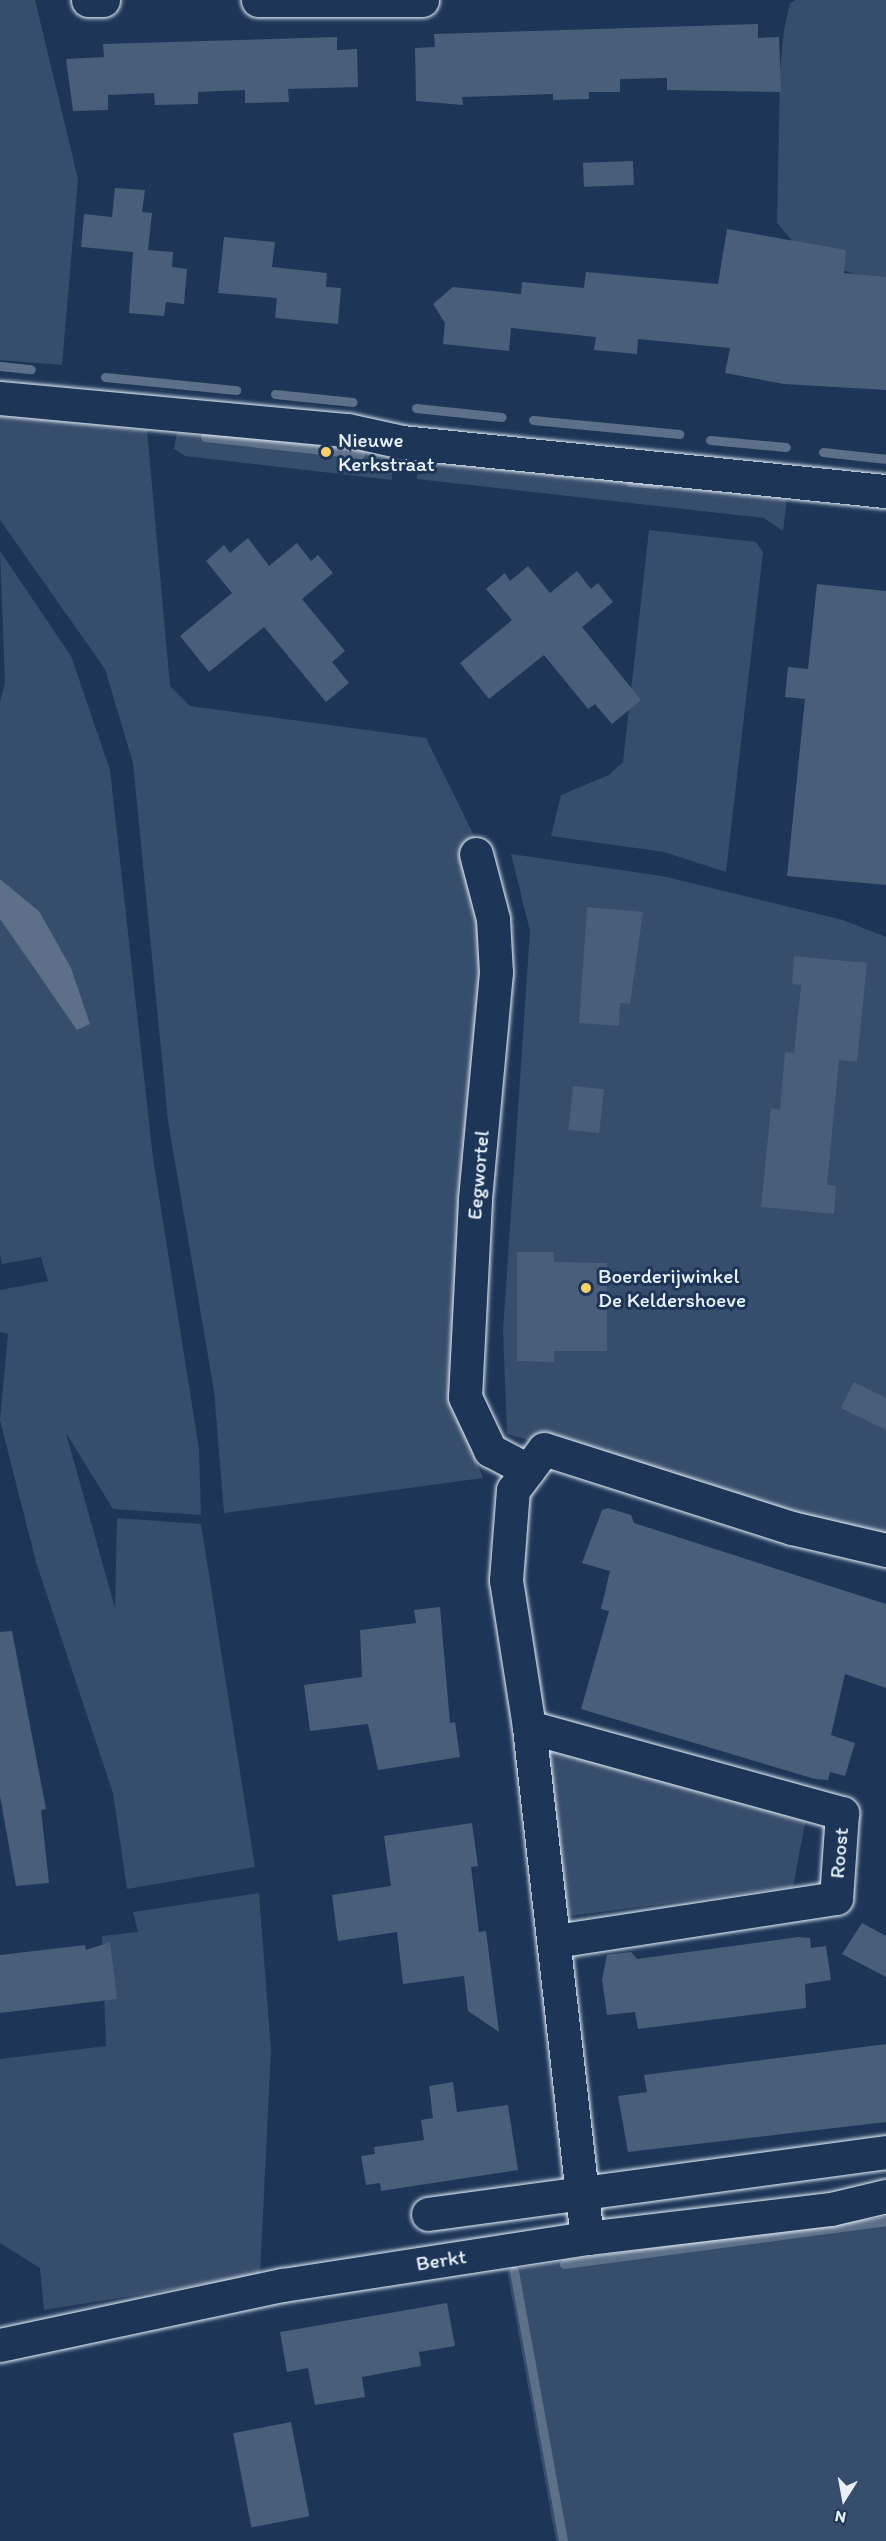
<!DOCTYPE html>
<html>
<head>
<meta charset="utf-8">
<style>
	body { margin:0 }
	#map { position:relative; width:886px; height:2541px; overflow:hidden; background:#1d3557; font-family:Itim,sans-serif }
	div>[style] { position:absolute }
	.green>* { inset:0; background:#374d6c }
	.water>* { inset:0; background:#5d7089 }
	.stream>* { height:9px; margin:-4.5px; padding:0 4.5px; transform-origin:4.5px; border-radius:4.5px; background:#5d7089 }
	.building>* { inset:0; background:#495e7a; transform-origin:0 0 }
	.roads { filter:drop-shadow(0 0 2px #e8f1f8) drop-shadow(0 0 2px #e8f1f8) }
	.street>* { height:33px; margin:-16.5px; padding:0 16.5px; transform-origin:16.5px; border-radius:16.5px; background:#1d3557 }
	.dots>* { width:16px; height:16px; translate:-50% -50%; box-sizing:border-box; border:3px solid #1d3557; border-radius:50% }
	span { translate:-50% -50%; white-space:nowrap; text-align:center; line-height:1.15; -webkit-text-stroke:6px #1d3557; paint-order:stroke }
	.poi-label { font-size:21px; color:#e8f1f8 }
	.left { translate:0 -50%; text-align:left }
	.street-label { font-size:21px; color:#e8f1f8 }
	.north { position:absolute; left:814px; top:2469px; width:60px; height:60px; -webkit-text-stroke:4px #1d3557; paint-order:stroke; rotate:191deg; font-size:16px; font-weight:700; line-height:24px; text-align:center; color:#e8f1f8 }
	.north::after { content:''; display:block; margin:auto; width:21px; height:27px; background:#e8f1f8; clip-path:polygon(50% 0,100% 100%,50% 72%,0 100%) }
</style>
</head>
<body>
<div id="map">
	<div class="green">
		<i style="clip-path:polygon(0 0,35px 0,78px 179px,62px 365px,0 360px)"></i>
		<i style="clip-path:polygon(796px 0,886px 0,886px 284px,808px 259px,777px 223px,780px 71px,784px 30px,790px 3px)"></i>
		<i style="clip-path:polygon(0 414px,147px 430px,170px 686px,190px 706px,426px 738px,479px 846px,492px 884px,462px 1427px,483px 1478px,224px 1513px,214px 1391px,168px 1121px,133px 763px,105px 669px,0 520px)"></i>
		<i style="clip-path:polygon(177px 433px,392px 454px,392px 480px,185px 456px,174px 449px)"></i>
		<i style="clip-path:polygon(418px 457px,788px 491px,783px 531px,764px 518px,417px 479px)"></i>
		<i style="clip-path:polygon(649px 530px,756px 542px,763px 552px,726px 872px,664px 852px,551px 836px,561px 795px,609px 775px,623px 762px)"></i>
		<i style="clip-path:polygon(0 551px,71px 656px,110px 770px,153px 1158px,199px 1449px,201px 1515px,113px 1509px,66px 1433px,115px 1608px,117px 1518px,201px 1524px,255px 1867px,127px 1889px,113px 1793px,36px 1562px,0 1420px,8px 1334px,0 1332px,0 1290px,48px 1281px,41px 1257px,2px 1264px,0 1254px,0 919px,77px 1029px,90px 1023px,39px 911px,0 879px,0 702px,5px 683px)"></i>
		<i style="clip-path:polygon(511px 854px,662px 876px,843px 920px,886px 937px,886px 1542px,507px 1434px,503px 1331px,530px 931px)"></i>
		<i style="clip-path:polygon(548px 1748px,806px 1819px,793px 1887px,569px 1916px,559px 1903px)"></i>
		<i style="clip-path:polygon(259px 1893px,271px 2050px,260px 2275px,44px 2310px,40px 2268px,0 2243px,0 2059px,106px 2046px,102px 1936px,138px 1932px,133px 1912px)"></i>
		<i style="clip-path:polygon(886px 2212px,886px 2541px,556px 2541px,507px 2270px)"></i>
	</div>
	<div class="water">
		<i style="clip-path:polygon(0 879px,39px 911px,71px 968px,90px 1024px,77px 1030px,0 919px)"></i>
	</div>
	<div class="stream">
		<i style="left:0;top:366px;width:31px;rotate:6deg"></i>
		<i style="left:105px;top:377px;width:132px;rotate:5.7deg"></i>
		<i style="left:275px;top:394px;width:78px;rotate:5.9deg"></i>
		<i style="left:416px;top:408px;width:86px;rotate:6deg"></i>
		<i style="left:533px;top:420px;width:147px;rotate:5.5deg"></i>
		<i style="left:205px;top:437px;width:156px;rotate:6.3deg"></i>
		<i style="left:710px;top:440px;width:76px;rotate:5.3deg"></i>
		<i style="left:823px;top:452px;width:63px;rotate:6.3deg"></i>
		<i style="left:630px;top:482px;width:27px;rotate:4deg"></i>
		<i style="left:564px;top:2264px;width:325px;rotate:-7.6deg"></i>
		<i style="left:514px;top:2271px;width:274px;rotate:79.7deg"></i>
	</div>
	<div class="building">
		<i style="clip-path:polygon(758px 24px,758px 38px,779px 37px,781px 92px,667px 90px,667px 78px,620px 79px,620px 92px,589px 92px,589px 99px,553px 100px,553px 94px,462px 97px,463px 105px,416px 101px,415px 48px,435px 47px,434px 34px)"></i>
		<i style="clip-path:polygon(337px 37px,337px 50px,357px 49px,358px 87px,288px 89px,289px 102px,245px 103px,245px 90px,198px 92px,198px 104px,155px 105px,154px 93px,108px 95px,108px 110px,73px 111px,66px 59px,104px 57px,103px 44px)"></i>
		<i style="left:633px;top:161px;width:24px;height:50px;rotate:88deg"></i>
		<i style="clip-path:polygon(115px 188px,145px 190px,142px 212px,152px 213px,148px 250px,173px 252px,172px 267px,187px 269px,184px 304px,166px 302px,164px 316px,129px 313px,133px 252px,81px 247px,84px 214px,112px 217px)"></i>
		<i style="clip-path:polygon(727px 229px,846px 250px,844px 273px,886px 277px,886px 390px,784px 384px,725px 373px,730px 348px,638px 339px,637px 354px,594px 350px,596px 337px,511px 328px,509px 351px,443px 344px,445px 323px,433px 304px,453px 287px,521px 294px,522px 282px,584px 288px,586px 272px,718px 284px)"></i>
		<i style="clip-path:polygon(224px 237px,275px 242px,272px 267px,327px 273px,326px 287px,341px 288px,338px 324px,275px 318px,277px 298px,218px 293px)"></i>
		<i style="clip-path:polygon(248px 538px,269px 566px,297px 543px,311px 561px,318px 555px,333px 573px,302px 599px,345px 651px,332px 662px,349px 683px,326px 702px,264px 627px,209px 672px,180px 636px,232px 593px,206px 561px,224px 545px,230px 553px)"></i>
		<i style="clip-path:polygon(528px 566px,550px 593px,577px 571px,591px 589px,598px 583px,613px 602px,582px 627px,641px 700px,612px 724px,595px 704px,588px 709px,544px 655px,489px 699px,460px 663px,512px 620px,486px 589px,505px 573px,510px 581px)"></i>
		<i style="clip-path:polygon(817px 584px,886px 591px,886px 885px,787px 876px,805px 699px,785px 697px,788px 667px,808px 669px)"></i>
		<i style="clip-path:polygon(587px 907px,643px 912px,630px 1004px,620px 1003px,619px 1026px,579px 1023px)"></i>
		<i style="clip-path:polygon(794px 956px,867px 963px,857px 1062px,839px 1060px,827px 1185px,836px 1186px,834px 1214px,761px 1207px,771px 1108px,780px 1110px,785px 1052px,794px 1053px,801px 985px,792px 984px)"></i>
		<i style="left:573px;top:1086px;width:31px;height:44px;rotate:6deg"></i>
		<i style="clip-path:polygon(517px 1252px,554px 1252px,554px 1262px,607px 1263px,607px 1351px,554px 1351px,554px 1362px,517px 1361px)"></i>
		<i style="clip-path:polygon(854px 1382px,886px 1398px,886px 1430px,841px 1408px)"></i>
		<i style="clip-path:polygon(608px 1508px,631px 1515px,634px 1523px,886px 1604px,886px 1688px,845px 1674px,831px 1735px,855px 1743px,845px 1776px,830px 1772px,828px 1780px,815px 1779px,581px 1709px,609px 1611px,601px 1609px,610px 1571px,582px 1563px,602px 1510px)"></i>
		<i style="clip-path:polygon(440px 1607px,450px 1723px,455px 1722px,460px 1757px,378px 1770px,368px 1724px,310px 1731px,304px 1685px,362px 1677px,360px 1630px,416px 1623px,414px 1610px)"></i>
		<i style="clip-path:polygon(12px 1631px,46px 1809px,41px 1810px,49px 1883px,16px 1886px,0 1796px,0 1632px)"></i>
		<i style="clip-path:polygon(472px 1823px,478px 1866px,471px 1867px,479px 1932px,486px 1931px,499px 2032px,468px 2011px,464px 1976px,403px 1984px,397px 1932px,338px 1941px,332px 1895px,391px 1886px,384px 1836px)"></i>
		<i style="clip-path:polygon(862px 1923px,886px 1936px,886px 1977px,842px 1954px)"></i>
		<i style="clip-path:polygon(798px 1937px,810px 1938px,811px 1948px,826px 1946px,831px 1980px,805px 1984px,806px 2008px,638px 2029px,635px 2012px,607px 2015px,602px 1979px,607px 1955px,631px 1952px,637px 1959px)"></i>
		<i style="clip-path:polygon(110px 1942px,117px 1999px,0 2013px,0 1955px,85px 1945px,86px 1950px)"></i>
		<i style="clip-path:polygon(886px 2044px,886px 2122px,628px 2152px,618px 2096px,647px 2092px,644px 2075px)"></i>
		<i style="clip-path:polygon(453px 2082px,457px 2112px,508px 2105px,518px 2170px,381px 2191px,380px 2183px,366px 2185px,361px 2156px,375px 2154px,374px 2147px,424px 2140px,421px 2120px,433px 2118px,429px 2086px)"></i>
		<i style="clip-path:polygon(447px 2303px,455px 2346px,419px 2352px,421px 2366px,362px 2377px,365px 2397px,315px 2405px,308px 2368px,287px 2372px,280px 2332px)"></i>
		<i style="left:291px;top:2422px;width:96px;height:59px;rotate:79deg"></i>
	</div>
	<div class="roads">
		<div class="street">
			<i style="left:88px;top:0;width:15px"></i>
			<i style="left:258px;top:0;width:164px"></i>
			<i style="left:0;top:398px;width:349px;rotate:5.3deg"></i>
			<i style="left:348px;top:430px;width:55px;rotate:12.5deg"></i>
			<i style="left:402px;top:442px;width:486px;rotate:5.8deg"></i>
			<i style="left:476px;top:854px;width:67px;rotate:75.3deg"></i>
			<i style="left:493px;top:919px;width:53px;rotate:86.8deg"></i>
			<i style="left:496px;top:972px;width:229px;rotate:95.3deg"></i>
			<i style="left:475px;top:1200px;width:197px;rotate:92.9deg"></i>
			<i style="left:465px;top:1397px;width:59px;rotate:64.7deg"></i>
			<i style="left:490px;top:1450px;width:43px;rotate:27.8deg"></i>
			<i style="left:529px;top:1727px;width:325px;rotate:15.4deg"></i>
			<i style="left:842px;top:1813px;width:85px;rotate:94deg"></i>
			<i style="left:836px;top:1898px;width:284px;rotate:171.3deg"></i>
			<i style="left:428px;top:2214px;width:462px;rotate:-7.7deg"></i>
			<i style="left:587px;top:2238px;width:514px;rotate:-96.48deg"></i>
			<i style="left:529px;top:1727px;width:149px;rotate:-98.9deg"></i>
			<i style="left:506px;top:1580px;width:90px;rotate:-85.6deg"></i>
			<i style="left:513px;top:1490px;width:51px;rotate:-52.9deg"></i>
			<i style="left:544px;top:1449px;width:260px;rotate:17.7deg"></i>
			<i style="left:792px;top:1528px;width:97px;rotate:13.2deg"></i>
			<i style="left:0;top:2345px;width:289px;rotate:-12deg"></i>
			<i style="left:283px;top:2285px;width:308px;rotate:-8.8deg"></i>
			<i style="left:587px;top:2238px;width:246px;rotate:-6.8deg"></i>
			<i style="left:831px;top:2209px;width:57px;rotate:-13.3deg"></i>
		</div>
	</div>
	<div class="dots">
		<i style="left:326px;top:452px;background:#ffd166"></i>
		<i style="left:586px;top:1288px;background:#ffd166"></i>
	</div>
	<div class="poi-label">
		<span class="left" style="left:338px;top:452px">Nieuwe<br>Kerkstraat</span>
		<span class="left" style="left:598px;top:1288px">Boerderijwinkel<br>De Keldershoeve</span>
	</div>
	<div class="street-label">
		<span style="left:478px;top:1175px;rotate:-85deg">Eegwortel</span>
		<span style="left:839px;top:1853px;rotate:-85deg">Roost</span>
		<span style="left:441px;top:2260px;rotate:-9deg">Berkt</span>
	</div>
	<div class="north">N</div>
</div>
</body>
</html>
